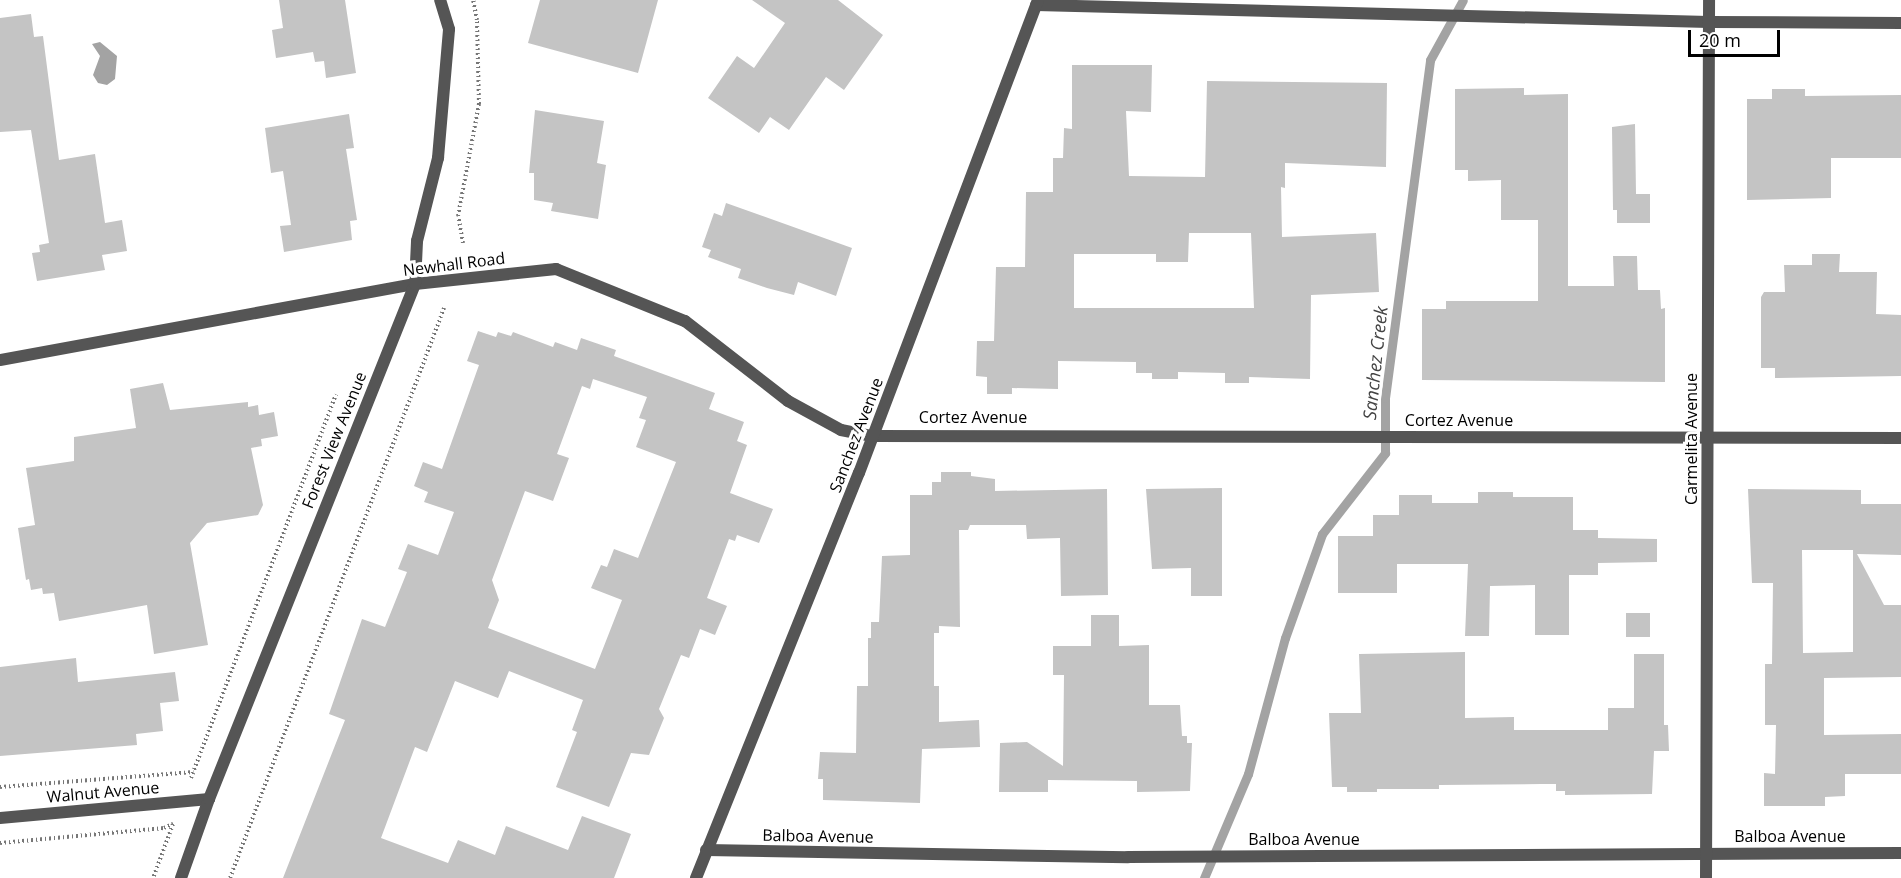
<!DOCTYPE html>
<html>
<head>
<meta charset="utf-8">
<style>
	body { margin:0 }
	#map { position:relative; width:1901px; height:878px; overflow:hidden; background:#fff; font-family:"Open Sans",sans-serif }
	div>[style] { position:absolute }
	.water>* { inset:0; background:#a3a3a3 }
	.stream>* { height:9px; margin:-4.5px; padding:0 4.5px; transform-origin:4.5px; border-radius:4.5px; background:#a3a3a3 }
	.building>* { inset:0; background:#c4c4c4; transform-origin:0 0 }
	.path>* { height:4px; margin-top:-2px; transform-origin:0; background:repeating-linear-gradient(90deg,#777 0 1.5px,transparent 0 4.5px) }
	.minor>* { height:12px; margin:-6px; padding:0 6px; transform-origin:6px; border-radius:6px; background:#555 }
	span { translate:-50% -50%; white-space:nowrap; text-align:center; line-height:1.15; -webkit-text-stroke:6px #fff; paint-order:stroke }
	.street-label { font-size:16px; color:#000 }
	.water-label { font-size:18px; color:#444; font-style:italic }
	.scale { position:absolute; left:1688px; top:30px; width:92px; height:27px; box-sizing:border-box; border:3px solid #000; border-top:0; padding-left:8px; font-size:18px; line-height:21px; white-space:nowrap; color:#000; -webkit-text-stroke:4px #fff; paint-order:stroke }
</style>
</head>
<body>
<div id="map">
	<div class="water">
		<i style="clip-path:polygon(100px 42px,117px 56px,115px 79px,107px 85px,98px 83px,93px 75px,100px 56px,92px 44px)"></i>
	</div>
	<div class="stream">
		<i style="left:1204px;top:878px;width:113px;rotate:-67.1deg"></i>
		<i style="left:1248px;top:774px;width:141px;rotate:-74.8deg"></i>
		<i style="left:1285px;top:638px;width:110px;rotate:-70.4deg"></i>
		<i style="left:1322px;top:534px;width:103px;rotate:-52.1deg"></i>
		<i style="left:1385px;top:453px;width:55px;rotate:-90deg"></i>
		<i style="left:1385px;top:398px;width:341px;rotate:-82.4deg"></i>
		<i style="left:1430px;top:60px;width:68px;rotate:-61.2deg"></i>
	</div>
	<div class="building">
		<i style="clip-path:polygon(279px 0,345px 0,356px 73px,326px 78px,324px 61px,315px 62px,313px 52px,276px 58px,272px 30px,283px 28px)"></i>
		<i style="clip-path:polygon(540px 0,658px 0,638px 73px,528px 43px)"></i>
		<i style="clip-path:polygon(752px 0,838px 0,883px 35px,844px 90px,826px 77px,789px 130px,770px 117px,759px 133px,708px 98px,737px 56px,754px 68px,785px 23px)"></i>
		<i style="clip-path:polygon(31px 14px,34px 37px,43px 36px,59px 160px,95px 154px,105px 223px,122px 220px,127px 251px,102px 255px,105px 270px,37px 281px,32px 253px,40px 252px,39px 245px,49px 243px,31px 130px,0 132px,0 18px)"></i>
		<i style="clip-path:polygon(evenodd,1072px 65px,1152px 65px,1151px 112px,1126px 111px,1129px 176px,1205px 177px,1207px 81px,1387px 83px,1386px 167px,1285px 163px,1285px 188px,1281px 187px,1282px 237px,1376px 233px,1379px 292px,1311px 295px,1310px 379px,1249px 377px,1249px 383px,1225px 383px,1225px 373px,1178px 372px,1178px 379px,1152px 379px,1152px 373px,1136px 373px,1136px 362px,1058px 361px,1058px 389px,1012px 388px,1012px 394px,987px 394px,987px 377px,976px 376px,977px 341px,994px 341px,996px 267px,1025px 267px,1026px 192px,1053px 192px,1053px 158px,1063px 158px,1064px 128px,1072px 129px,1072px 65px,1189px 233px,1251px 233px,1254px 308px,1074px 308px,1074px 254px,1156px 254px,1156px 262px,1188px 262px,1189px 233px)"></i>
		<i style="clip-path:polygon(1524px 88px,1524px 95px,1568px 94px,1568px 286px,1614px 286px,1613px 256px,1637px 256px,1638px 290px,1660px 290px,1661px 309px,1665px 308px,1665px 382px,1422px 380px,1422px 309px,1446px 309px,1446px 301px,1538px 301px,1538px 220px,1501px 220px,1501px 180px,1468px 181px,1468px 170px,1455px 170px,1455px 89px)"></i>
		<i style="clip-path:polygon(1772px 89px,1805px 89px,1805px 96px,1901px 95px,1901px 158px,1831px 158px,1831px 198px,1747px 200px,1747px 99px,1772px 99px)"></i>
		<i style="clip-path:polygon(535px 110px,604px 121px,597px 163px,606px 165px,598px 219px,551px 211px,553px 203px,534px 200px,534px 173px,529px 173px)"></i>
		<i style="clip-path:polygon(349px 114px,354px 148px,346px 149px,357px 220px,350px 221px,352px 240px,284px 252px,280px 226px,291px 225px,283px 171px,271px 173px,265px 128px)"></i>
		<i style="clip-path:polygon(1635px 124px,1636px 194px,1650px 194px,1650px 223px,1617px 223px,1617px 210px,1613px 210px,1612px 127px)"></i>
		<i style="clip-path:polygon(726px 203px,852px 248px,836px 296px,798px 282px,794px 295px,767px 288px,738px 278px,741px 269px,708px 257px,711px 250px,702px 247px,714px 213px,722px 216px)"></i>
		<i style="clip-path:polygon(1812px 254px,1840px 254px,1839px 272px,1877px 272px,1876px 314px,1901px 315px,1901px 376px,1775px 378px,1775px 368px,1761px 368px,1761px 297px,1764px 292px,1785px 292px,1784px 265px,1812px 265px)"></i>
		<i style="clip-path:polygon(evenodd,478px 331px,496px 337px,498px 332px,511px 336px,513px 332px,553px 347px,555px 342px,577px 350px,581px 338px,616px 350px,614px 356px,715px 393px,709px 409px,744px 422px,737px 441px,747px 445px,730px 493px,773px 509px,759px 543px,737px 535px,735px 541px,729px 539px,707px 598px,727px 606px,715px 635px,700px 629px,689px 658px,681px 655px,659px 709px,664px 718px,649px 755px,631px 753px,609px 807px,556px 787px,577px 732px,572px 730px,583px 700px,509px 671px,498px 698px,455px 681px,427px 752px,415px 747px,381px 838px,448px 863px,458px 840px,495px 855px,506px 826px,568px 850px,582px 816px,631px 834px,614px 878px,283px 878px,345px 720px,329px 714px,362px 619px,385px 627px,407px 572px,398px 569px,408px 544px,438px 555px,454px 512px,424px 502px,428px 492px,414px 486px,423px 462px,442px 469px,479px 365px,467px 361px,478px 331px,593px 379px,647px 397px,639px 418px,646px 420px,636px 447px,676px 462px,638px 558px,614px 549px,607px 567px,601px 565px,591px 588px,622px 600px,595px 669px,488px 628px,499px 600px,492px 580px,525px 491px,553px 501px,569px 458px,557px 454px,582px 386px,590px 389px,593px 379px)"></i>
		<i style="clip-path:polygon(163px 383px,170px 410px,248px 402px,248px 407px,258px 405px,259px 415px,274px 412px,278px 436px,261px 439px,262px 446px,251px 448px,263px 505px,258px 515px,207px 523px,190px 543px,208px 645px,154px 654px,147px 605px,59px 621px,54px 593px,43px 594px,42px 588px,31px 590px,29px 579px,26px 580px,18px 528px,35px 525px,26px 468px,74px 461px,74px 437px,136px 428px,130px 389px)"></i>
		<i style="clip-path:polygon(941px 472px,971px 472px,971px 476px,995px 479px,995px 491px,1107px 489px,1108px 595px,1061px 596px,1060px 538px,1027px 539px,1026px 525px,970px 525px,968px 530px,959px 530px,960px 627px,939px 626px,939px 633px,934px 633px,934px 686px,939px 686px,939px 722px,979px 720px,980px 747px,922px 749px,920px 803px,823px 800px,823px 779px,818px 779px,820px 752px,856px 753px,857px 686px,868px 686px,868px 638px,871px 638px,871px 622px,879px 622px,882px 556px,910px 555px,910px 495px,932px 495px,932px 482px,941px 482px)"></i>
		<i style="clip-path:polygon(1222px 488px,1222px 596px,1191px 596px,1191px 568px,1152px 569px,1146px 489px)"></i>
		<i style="clip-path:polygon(evenodd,1748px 489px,1861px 490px,1861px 504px,1901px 504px,1901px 555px,1857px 554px,1884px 605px,1901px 605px,1901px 677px,1824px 678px,1824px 735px,1901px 734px,1901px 774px,1845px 774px,1845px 796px,1825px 797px,1825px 806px,1764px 806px,1764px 773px,1775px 774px,1776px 725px,1765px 725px,1765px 664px,1772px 664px,1773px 583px,1752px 583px,1748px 489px,1802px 550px,1853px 550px,1853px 652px,1803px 653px,1802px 550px)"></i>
		<i style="clip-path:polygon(1478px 492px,1513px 492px,1513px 497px,1573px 497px,1573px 530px,1598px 530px,1598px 538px,1657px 539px,1657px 562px,1598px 563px,1598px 575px,1569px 575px,1569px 635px,1535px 635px,1535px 585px,1490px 586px,1489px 636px,1465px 636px,1468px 564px,1397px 564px,1397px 593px,1338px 593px,1338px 536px,1373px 536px,1373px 515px,1399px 515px,1399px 495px,1432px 495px,1432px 503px,1478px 503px)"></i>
		<i style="left:1626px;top:613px;width:24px;height:24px"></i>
		<i style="clip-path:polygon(1091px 615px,1119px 615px,1119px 646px,1149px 645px,1149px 705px,1180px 705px,1182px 736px,1187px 736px,1187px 743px,1192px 743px,1190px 791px,1137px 792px,1137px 781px,1048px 780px,1048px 792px,999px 792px,1000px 743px,1027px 742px,1063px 766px,1064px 675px,1053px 675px,1053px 646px,1091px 646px)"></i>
		<i style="clip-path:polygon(1465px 652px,1465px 718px,1514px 717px,1514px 730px,1608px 730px,1608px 708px,1634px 708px,1634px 654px,1664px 654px,1664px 725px,1668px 725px,1669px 751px,1654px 751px,1652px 794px,1565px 795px,1565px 791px,1556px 791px,1556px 784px,1541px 784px,1439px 785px,1439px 789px,1377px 789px,1377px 792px,1347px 792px,1347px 787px,1332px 787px,1329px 713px,1361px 713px,1359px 654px)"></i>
		<i style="clip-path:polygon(76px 658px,78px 682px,175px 672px,179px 701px,160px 703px,163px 731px,136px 734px,137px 745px,0 756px,0 667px)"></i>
	</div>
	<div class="path">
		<i style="left:463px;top:243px;width:27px;rotate:-100deg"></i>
		<i style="left:458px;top:216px;width:114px;rotate:-79.4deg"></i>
		<i style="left:479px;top:104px;width:84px;rotate:-91.4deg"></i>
		<i style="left:477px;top:20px;width:20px;rotate:-101deg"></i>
		<i style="left:191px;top:778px;width:410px;rotate:-69.3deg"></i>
		<i style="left:0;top:787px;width:194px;rotate:-4.4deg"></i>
		<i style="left:0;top:843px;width:165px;rotate:-5.2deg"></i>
		<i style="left:164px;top:828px;width:10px;rotate:-24deg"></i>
		<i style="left:173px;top:824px;width:58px;rotate:110.3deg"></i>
		<i style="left:230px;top:878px;width:609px;rotate:-69.42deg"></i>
	</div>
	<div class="minor">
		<i style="left:1036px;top:5px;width:673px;rotate:1.45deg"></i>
		<i style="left:1709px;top:22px;width:192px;rotate:0.3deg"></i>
		<i style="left:0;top:360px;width:422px;rotate:-10.4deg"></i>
		<i style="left:415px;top:284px;width:142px;rotate:-6.1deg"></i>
		<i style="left:556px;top:269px;width:139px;rotate:22deg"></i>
		<i style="left:685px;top:321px;width:130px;rotate:37.8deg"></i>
		<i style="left:788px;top:401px;width:60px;rotate:28.7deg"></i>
		<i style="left:841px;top:430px;width:33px;rotate:11deg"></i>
		<i style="left:873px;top:436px;width:1028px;rotate:0.11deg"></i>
		<i style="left:0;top:818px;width:210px;rotate:-5.2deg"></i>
		<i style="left:706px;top:850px;width:422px;rotate:1deg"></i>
		<i style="left:1128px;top:857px;width:773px;rotate:-0.3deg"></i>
		<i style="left:181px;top:878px;width:84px;rotate:-70.5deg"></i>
		<i style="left:209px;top:799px;width:555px;rotate:-68.2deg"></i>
		<i style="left:415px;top:284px;width:43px;rotate:-87.3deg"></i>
		<i style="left:417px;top:241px;width:86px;rotate:-75.8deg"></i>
		<i style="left:438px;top:158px;width:129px;rotate:-85.1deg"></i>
		<i style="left:449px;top:29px;width:30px;rotate:-107deg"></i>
		<i style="left:696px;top:878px;width:437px;rotate:-68.1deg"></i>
		<i style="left:859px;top:473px;width:506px;rotate:-69.27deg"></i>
		<i style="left:1706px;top:878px;width:878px;rotate:-89.8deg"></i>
	</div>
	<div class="street-label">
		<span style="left:454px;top:264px;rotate:-7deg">Newhall Road</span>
		<span style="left:973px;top:417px">Cortez Avenue</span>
		<span style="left:1459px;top:420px">Cortez Avenue</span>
		<span style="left:856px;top:435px;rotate:-69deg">Sanchez Avenue</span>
		<span style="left:1691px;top:439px;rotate:-90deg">Carmelita Avenue</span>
		<span style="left:334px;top:440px;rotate:-68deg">Forest View Avenue</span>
		<span style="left:103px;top:792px;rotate:-5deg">Walnut Avenue</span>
		<span style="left:818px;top:836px;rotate:1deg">Balboa Avenue</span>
		<span style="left:1790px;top:836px">Balboa Avenue</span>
		<span style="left:1304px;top:839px">Balboa Avenue</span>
	</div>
	<div class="water-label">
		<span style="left:1375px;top:363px;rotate:-84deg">Sanchez Creek</span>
	</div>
	<div class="scale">20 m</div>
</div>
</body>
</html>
